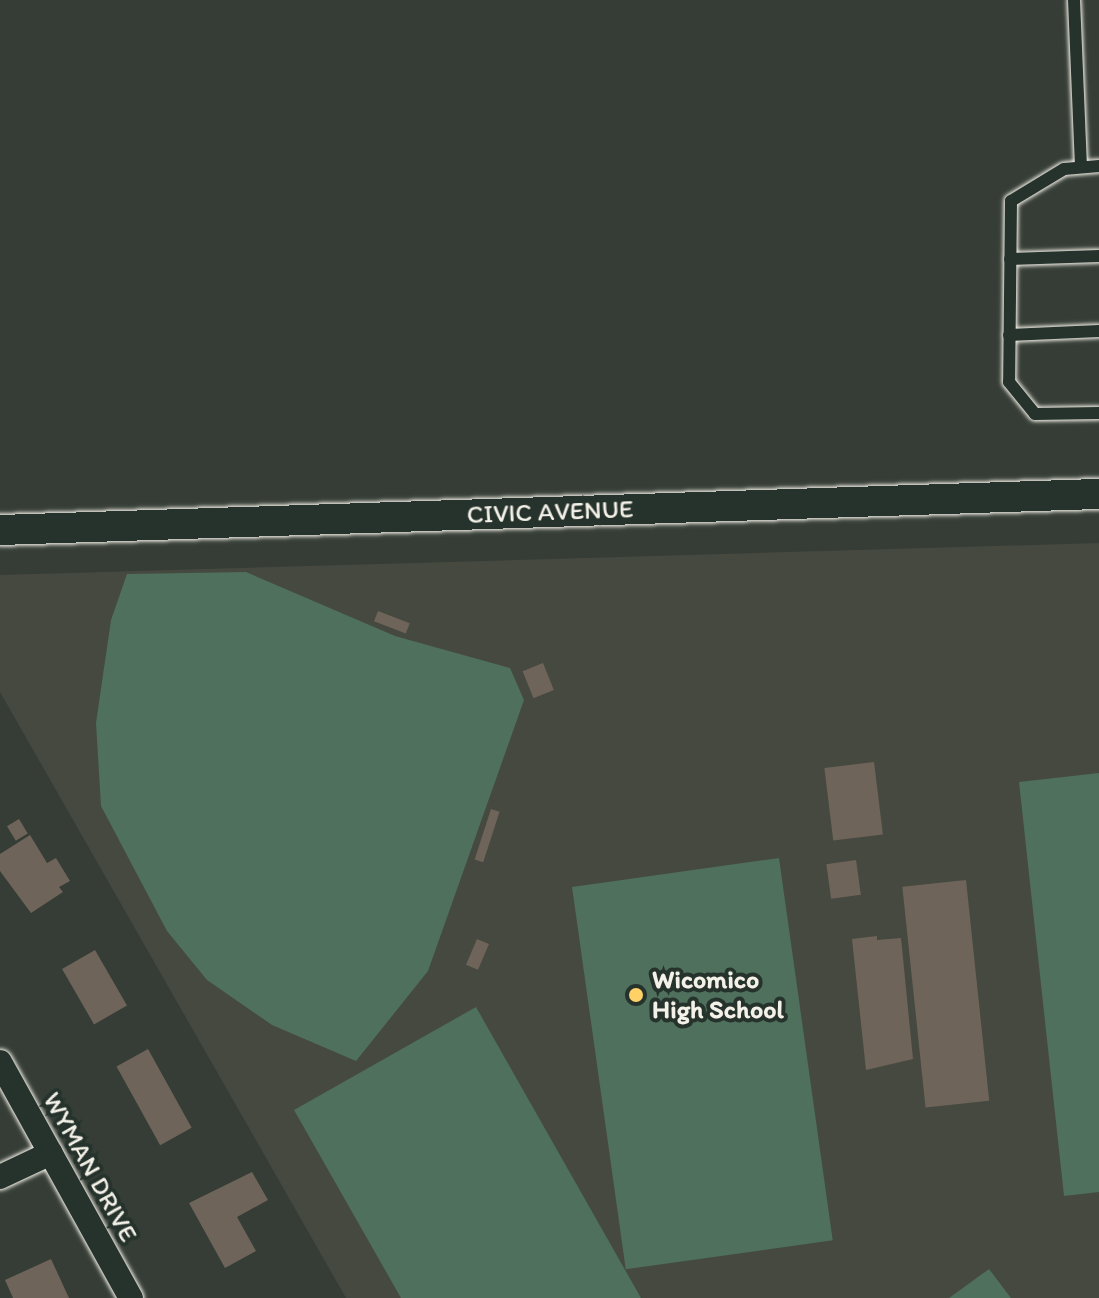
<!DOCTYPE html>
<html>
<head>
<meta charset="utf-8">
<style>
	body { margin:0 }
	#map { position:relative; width:1099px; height:1298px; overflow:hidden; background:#353d36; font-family:Itim,sans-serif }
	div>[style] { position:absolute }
	.built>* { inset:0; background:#464940 }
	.green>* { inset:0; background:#4e705c; transform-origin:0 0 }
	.building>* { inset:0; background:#6f6459; transform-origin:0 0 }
	.roads { filter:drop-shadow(0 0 2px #f4f1e8) drop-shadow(0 0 2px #f4f1e8) }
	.service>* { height:12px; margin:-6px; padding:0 6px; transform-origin:6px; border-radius:6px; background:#26332d }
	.minor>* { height:24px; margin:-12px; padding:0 12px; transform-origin:12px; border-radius:12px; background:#26332d }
	.tertiary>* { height:30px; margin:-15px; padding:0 15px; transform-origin:15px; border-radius:15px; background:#26332d }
	.dots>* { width:22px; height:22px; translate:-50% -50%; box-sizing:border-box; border:4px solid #26332d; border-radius:50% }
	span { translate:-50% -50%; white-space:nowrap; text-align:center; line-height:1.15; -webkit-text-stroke:8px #26332d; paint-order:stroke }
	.street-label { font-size:26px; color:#f4f1e8 }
	.poi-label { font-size:26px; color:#f4f1e8; font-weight:700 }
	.left { translate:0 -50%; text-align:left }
</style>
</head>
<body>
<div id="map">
	<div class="built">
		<i style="clip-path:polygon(1099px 543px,1099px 1298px,346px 1298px,0 692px,0 575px)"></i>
	</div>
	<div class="green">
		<i style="clip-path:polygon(246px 572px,395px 636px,510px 668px,524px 700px,428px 971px,356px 1061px,272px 1025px,207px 980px,167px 931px,101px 806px,96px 723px,111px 620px,127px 574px)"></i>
		<i style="clip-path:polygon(1099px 773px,1099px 1192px,1064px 1196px,1019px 782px)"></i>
		<i style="left:779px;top:858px;width:386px;height:209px;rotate:82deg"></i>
		<i style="clip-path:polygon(476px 1007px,641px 1298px,401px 1298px,294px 1110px)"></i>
		<i style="clip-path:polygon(989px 1269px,1011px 1298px,949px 1298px)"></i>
	</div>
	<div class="building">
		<i style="left:378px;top:611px;width:34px;height:11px;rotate:21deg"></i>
		<i style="left:543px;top:663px;width:29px;height:22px;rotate:68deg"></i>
		<i style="left:874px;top:762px;width:73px;height:50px;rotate:83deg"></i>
		<i style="left:491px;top:809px;width:9px;height:53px;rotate:18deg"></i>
		<i style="left:19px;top:819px;width:17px;height:14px;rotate:59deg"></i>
		<i style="clip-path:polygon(30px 835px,47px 863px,56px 858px,70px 881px,59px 887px,63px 892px,31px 913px,0 871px,0 854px)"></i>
		<i style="left:856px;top:860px;width:35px;height:30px;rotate:82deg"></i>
		<i style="left:966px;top:880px;width:222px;height:64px;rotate:84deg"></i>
		<i style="clip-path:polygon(877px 936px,877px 940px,901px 938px,913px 1059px,866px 1070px,852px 939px)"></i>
		<i style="left:477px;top:939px;width:13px;height:28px;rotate:23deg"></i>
		<i style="left:95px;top:950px;width:64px;height:38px;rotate:60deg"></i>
		<i style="left:148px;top:1049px;width:90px;height:36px;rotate:61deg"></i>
		<i style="clip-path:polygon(252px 1172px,268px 1200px,237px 1217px,256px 1251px,225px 1268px,189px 1203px)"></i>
		<i style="clip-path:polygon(51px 1259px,69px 1298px,13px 1298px,5px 1280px)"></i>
	</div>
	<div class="roads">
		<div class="service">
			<i style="left:1074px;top:0;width:165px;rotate:87.6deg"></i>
			<i style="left:1099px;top:166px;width:35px;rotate:175deg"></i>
			<i style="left:1064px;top:169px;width:62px;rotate:148.9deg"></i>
			<i style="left:1011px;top:201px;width:181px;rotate:90.6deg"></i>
			<i style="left:1009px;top:382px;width:41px;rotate:50.9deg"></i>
			<i style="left:1035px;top:414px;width:64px;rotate:-0.9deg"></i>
			<i style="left:1010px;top:259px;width:89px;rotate:-1.9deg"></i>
			<i style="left:1009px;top:335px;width:90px;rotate:-2.5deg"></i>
		</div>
		<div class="minor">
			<i style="left:0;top:1062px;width:270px;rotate:61deg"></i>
			<i style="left:0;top:1177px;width:56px;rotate:-25.2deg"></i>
		</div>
		<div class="tertiary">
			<i style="left:0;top:530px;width:1100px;rotate:-1.88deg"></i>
		</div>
	</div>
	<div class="dots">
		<i style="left:636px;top:995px;background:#ffd166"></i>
	</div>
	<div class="street-label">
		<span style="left:550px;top:512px;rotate:-2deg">CIVIC AVENUE</span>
		<span style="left:90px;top:1167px;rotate:61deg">WYMAN DRIVE</span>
	</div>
	<div class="poi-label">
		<span class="left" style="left:652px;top:995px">Wicomico<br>High School</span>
	</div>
</div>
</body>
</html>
